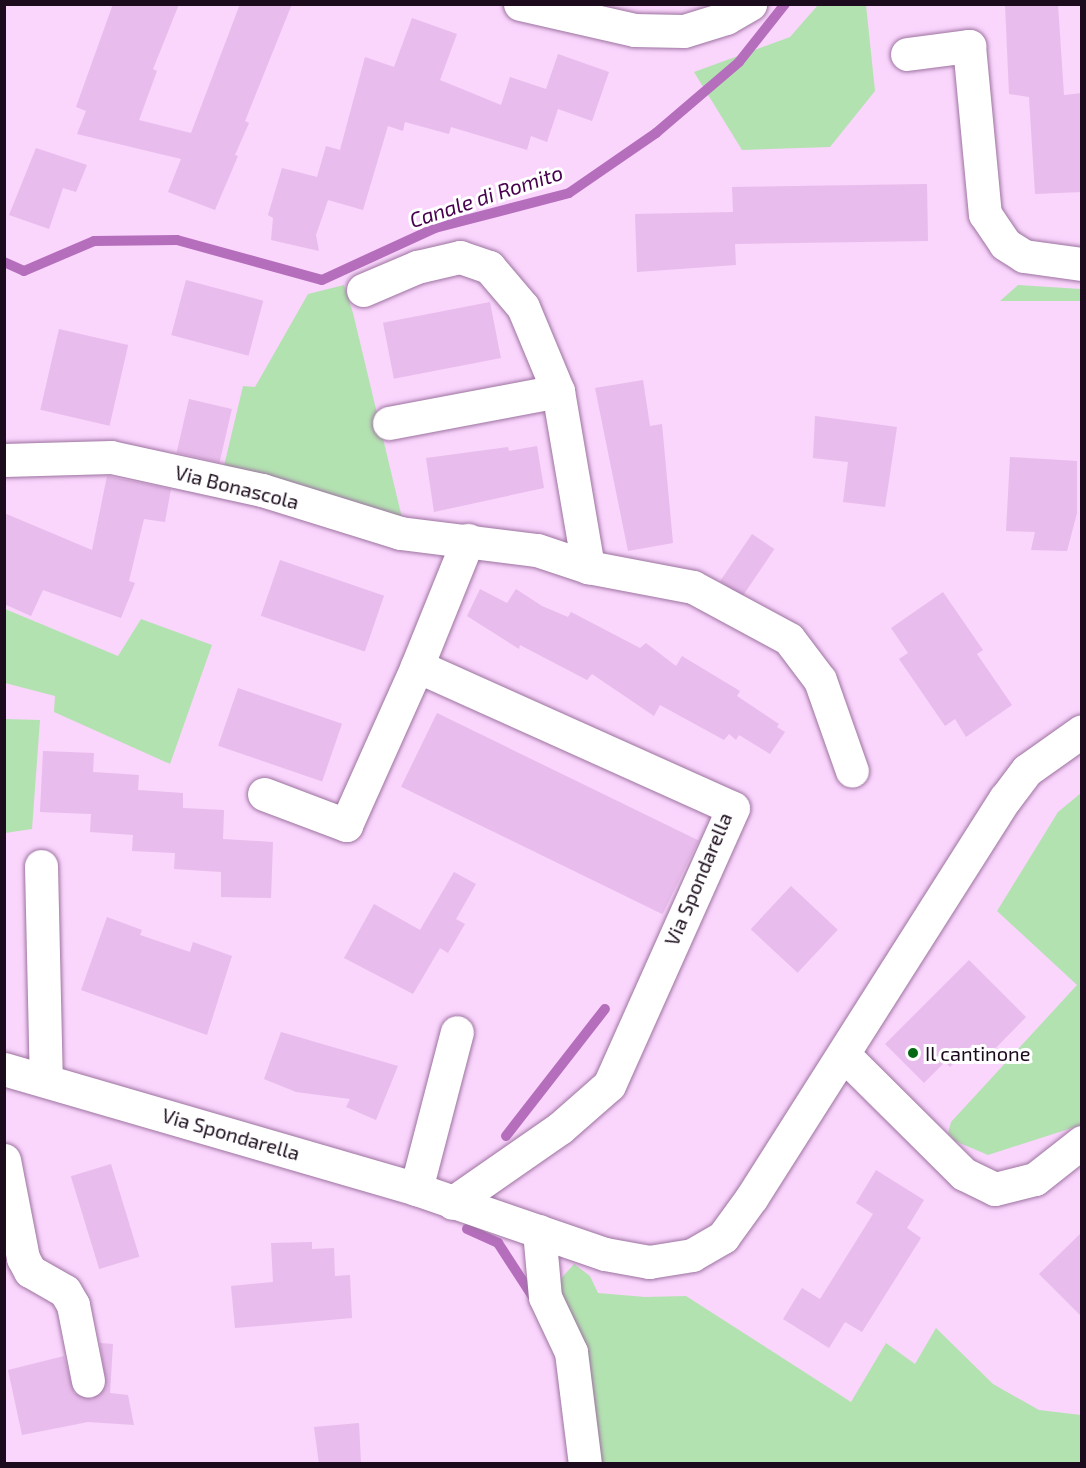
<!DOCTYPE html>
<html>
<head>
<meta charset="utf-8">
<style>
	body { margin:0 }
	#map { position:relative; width:1086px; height:1468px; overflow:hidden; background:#fad5fc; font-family:"Exo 2",sans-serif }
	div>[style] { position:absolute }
	.green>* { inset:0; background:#b3e2b1 }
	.stream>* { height:10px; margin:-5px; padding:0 5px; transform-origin:5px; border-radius:5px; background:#b56ebc }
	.building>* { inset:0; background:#e8bcec; transform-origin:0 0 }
	.roads { filter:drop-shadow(0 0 2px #9c73a0) drop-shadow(0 0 2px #9c73a0) }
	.street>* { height:33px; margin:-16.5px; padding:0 16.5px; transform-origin:16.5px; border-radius:16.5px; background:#fff }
	.dots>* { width:16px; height:16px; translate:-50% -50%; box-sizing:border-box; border:3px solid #fff; border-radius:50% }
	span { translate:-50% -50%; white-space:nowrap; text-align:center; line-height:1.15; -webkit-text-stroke:6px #fff; paint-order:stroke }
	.street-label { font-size:20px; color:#1b0b1c }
	.poi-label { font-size:20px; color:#1b0b1c }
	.left { translate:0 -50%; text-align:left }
	.water-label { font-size:21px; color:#46004d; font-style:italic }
	.frame { position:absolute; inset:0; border:6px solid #1b0b1c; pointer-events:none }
</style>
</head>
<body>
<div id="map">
	<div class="green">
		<i style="clip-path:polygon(818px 5px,866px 5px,875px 91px,830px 147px,742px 150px,694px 72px,790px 37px)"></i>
		<i style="clip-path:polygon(344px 285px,353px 313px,403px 522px,223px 470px,243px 386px,255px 387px,308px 294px)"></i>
		<i style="clip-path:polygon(1018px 285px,1081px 289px,1081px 301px,1000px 301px)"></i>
		<i style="clip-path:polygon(5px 609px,118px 656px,141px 619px,212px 645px,170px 764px,54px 712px,55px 696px,5px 683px)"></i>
		<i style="clip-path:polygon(4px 719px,40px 720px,32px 829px,5px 833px)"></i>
		<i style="clip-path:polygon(1081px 793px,1081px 1125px,988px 1155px,955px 1141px,948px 1133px,951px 1122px,1077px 985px,997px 911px,1058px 812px)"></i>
		<i style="clip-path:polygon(574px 1264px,590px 1276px,598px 1293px,645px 1297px,686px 1296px,851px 1402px,886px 1343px,915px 1364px,936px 1328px,993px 1384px,1039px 1410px,1081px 1415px,1081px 1463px,594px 1463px,556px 1298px,558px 1282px)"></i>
	</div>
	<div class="stream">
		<i style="left:4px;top:262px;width:22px;rotate:24deg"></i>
		<i style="left:24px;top:271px;width:76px;rotate:-23.2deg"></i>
		<i style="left:94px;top:241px;width:83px;rotate:-0.7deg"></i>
		<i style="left:177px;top:240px;width:150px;rotate:15.4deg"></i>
		<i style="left:322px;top:280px;width:124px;rotate:-24.7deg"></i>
		<i style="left:435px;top:228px;width:138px;rotate:-14.6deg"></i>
		<i style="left:569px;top:193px;width:106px;rotate:-34.6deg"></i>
		<i style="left:656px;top:133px;width:109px;rotate:-40.5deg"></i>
		<i style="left:739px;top:62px;width:74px;rotate:-51.6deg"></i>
		<i style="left:506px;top:1136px;width:161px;rotate:-52.1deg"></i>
		<i style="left:467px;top:1229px;width:34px;rotate:24deg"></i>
		<i style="left:498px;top:1243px;width:68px;rotate:57deg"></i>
	</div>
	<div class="building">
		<i style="clip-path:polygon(113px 4px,179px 4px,153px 69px,157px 71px,139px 120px,191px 133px,240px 4px,292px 4px,245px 121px,249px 123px,235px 155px,238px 156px,215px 210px,168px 192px,181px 159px,77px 134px,86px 111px,76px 107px)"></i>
		<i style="clip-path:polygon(1005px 4px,1058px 4px,1064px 95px,1082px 93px,1082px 192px,1035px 194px,1029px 97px,1009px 94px)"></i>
		<i style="clip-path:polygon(412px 18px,457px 34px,440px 80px,501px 105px,510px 77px,546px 89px,558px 54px,609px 72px,592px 121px,558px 109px,547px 142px,531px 136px,527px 150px,451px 127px,449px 134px,405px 122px,403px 131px,388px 126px,363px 210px,328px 200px,316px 235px,319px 251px,271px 240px,273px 218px,268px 215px,282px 168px,317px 177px,326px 146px,340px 150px,365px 57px,394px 67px)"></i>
		<i style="clip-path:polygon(36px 148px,87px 165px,76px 192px,63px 188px,49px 229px,9px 215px)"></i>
		<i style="clip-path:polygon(927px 184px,928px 241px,735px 244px,736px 265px,637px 272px,635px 214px,733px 212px,732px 187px)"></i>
		<i style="left:186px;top:280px;width:80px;height:57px;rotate:15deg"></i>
		<i style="left:490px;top:302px;width:57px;height:109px;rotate:79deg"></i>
		<i style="left:59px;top:329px;width:71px;height:83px;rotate:13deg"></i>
		<i style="clip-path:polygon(643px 380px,650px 426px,662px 424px,673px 543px,628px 551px,595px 388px)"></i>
		<i style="left:189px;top:399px;width:44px;height:55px;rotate:13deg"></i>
		<i style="clip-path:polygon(815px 416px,897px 427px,885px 507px,843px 502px,848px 462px,813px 458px)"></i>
		<i style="clip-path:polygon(537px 446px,544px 488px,434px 512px,426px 458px,508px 447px,509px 451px)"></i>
		<i style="clip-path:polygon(1010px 457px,1077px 461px,1077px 513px,1067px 551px,1031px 550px,1035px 532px,1006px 531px)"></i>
		<i style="clip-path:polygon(107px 476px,171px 489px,165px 522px,144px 519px,129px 581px,135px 583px,121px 618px,43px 590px,31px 616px,4px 604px,4px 513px,92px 550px)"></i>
		<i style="left:752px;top:534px;width:27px;height:57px;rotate:34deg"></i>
		<i style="left:280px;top:560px;width:110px;height:59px;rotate:19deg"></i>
		<i style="clip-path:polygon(480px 589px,507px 603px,516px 589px,542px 606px,568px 617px,571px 612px,640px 648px,646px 643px,676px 666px,682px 656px,740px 691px,737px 696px,779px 724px,777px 727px,785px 732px,770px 754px,739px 735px,736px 740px,729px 734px,724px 740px,660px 705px,654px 716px,592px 674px,587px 680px,520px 645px,519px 649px,467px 616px)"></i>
		<i style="clip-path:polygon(943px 592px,983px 650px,977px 654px,1012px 705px,966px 737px,955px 719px,945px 726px,899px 659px,908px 653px,891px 628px)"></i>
		<i style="left:238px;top:688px;width:110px;height:61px;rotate:19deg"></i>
		<i style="left:437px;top:713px;width:291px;height:82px;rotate:26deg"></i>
		<i style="clip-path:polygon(43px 751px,94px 753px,93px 772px,139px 775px,138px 790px,183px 793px,183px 808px,224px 810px,223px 839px,273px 842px,271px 898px,221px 897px,221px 872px,174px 869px,175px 853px,132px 851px,133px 835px,90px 832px,91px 814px,40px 812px)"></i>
		<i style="clip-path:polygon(454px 872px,476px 884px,456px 919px,465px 924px,448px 953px,440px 948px,413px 994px,344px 958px,374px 904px,420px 930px)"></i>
		<i style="left:791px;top:886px;width:64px;height:59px;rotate:43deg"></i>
		<i style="clip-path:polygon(107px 917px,142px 930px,140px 935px,190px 952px,193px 942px,232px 956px,207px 1035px,81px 990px)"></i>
		<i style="clip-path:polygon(969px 960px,1026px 1017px,987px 1057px,973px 1044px,950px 1067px,945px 1062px,924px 1083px,885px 1044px)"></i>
		<i style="clip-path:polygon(281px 1032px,398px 1066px,376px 1120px,346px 1107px,350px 1099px,296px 1092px,264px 1079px)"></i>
		<i style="left:111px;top:1164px;width:97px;height:42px;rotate:73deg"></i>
		<i style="clip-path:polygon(876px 1170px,924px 1200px,907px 1228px,921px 1238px,862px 1332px,845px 1322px,829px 1348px,783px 1319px,802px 1288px,820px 1299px,873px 1214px,856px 1203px)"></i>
		<i style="clip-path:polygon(1082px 1232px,1082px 1317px,1039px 1274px)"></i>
		<i style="clip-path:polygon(312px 1242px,312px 1249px,334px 1248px,335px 1276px,350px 1275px,352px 1318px,235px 1328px,231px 1286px,273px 1282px,271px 1243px)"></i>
		<i style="clip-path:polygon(100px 1343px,113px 1344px,110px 1393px,128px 1395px,134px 1425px,88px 1422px,22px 1435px,8px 1370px,64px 1356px,74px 1393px,92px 1399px,106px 1386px)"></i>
		<i style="clip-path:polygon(359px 1423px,361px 1464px,319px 1464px,314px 1427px)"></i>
	</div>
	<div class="roads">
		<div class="street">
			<i style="left:520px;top:4px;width:117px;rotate:12.8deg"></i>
			<i style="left:634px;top:30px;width:50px;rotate:1.1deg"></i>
			<i style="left:684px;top:31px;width:44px;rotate:-17.2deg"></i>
			<i style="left:726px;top:18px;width:28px;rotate:-30deg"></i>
			<i style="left:907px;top:54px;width:63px;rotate:-7.4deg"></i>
			<i style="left:969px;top:46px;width:169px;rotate:84.6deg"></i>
			<i style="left:985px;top:214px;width:36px;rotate:56deg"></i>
			<i style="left:1005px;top:244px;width:22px;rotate:32deg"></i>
			<i style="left:1024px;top:256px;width:59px;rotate:7.9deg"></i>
			<i style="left:363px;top:290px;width:59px;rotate:-23.1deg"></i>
			<i style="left:417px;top:267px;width:44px;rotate:-13.1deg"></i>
			<i style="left:460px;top:257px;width:31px;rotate:19deg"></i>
			<i style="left:489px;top:267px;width:52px;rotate:49.6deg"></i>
			<i style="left:523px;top:307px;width:91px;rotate:67.4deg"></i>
			<i style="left:558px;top:391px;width:179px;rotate:80.3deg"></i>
			<i style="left:389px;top:423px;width:172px;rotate:-10.7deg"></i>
			<i style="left:4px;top:460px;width:107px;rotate:-1.6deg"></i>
			<i style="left:111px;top:457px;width:155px;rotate:12.3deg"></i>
			<i style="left:262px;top:490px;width:145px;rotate:17.3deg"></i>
			<i style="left:400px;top:533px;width:138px;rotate:7.1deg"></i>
			<i style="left:537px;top:550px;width:54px;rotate:18.4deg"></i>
			<i style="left:588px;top:567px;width:107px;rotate:10.8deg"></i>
			<i style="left:693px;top:587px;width:109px;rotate:28.4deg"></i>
			<i style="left:789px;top:639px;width:51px;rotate:52.9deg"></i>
			<i style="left:820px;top:680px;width:96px;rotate:70.6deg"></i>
			<i style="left:417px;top:666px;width:346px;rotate:24.2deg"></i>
			<i style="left:733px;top:808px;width:303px;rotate:114.1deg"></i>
			<i style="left:609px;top:1085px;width:65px;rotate:138.7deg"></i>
			<i style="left:560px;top:1128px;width:131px;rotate:145.2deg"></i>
			<i style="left:264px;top:794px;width:88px;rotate:20.7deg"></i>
			<i style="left:346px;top:825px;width:174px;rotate:-65.9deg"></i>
			<i style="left:417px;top:666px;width:136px;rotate:-68deg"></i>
			<i style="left:41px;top:866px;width:214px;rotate:88.7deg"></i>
			<i style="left:844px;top:1055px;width:169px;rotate:44.8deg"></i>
			<i style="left:964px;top:1174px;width:34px;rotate:26deg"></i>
			<i style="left:995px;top:1189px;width:41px;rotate:-14deg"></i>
			<i style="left:1035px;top:1179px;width:60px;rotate:-38.2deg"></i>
			<i style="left:4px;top:1069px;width:429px;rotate:16.2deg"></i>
			<i style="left:416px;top:1189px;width:200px;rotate:19deg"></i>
			<i style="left:605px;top:1254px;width:45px;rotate:10.3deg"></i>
			<i style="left:649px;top:1262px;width:44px;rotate:-9.2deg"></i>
			<i style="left:692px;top:1255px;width:36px;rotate:-30deg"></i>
			<i style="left:723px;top:1237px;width:49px;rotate:-54.1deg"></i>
			<i style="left:752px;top:1197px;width:472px;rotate:-57.6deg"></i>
			<i style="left:1005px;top:799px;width:36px;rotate:-53deg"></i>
			<i style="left:1027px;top:770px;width:67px;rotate:-35.3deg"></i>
			<i style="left:4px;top:1160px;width:100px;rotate:79deg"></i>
			<i style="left:23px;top:1258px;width:15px;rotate:62deg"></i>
			<i style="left:30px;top:1271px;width:40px;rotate:29.7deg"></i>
			<i style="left:65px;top:1291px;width:16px;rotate:60deg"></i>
			<i style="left:73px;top:1305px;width:77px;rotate:78.8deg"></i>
			<i style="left:416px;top:1189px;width:162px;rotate:-75.4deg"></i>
			<i style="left:539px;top:1231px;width:66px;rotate:84.8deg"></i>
			<i style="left:545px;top:1297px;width:61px;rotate:64.7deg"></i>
			<i style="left:571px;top:1352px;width:113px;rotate:82.9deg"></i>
		</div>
	</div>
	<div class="dots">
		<i style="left:913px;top:1053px;background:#056812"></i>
	</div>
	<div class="street-label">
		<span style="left:237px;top:487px;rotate:14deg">Via Bonascola</span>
		<span style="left:698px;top:879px;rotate:-67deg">Via Spondarella</span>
		<span style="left:231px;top:1134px;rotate:16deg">Via Spondarella</span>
	</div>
	<div class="poi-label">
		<span class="left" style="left:925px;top:1053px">Il cantinone</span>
	</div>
	<div class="water-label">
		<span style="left:486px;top:196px;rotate:-18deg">Canale di Romito</span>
	</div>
	<div class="frame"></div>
</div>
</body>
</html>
